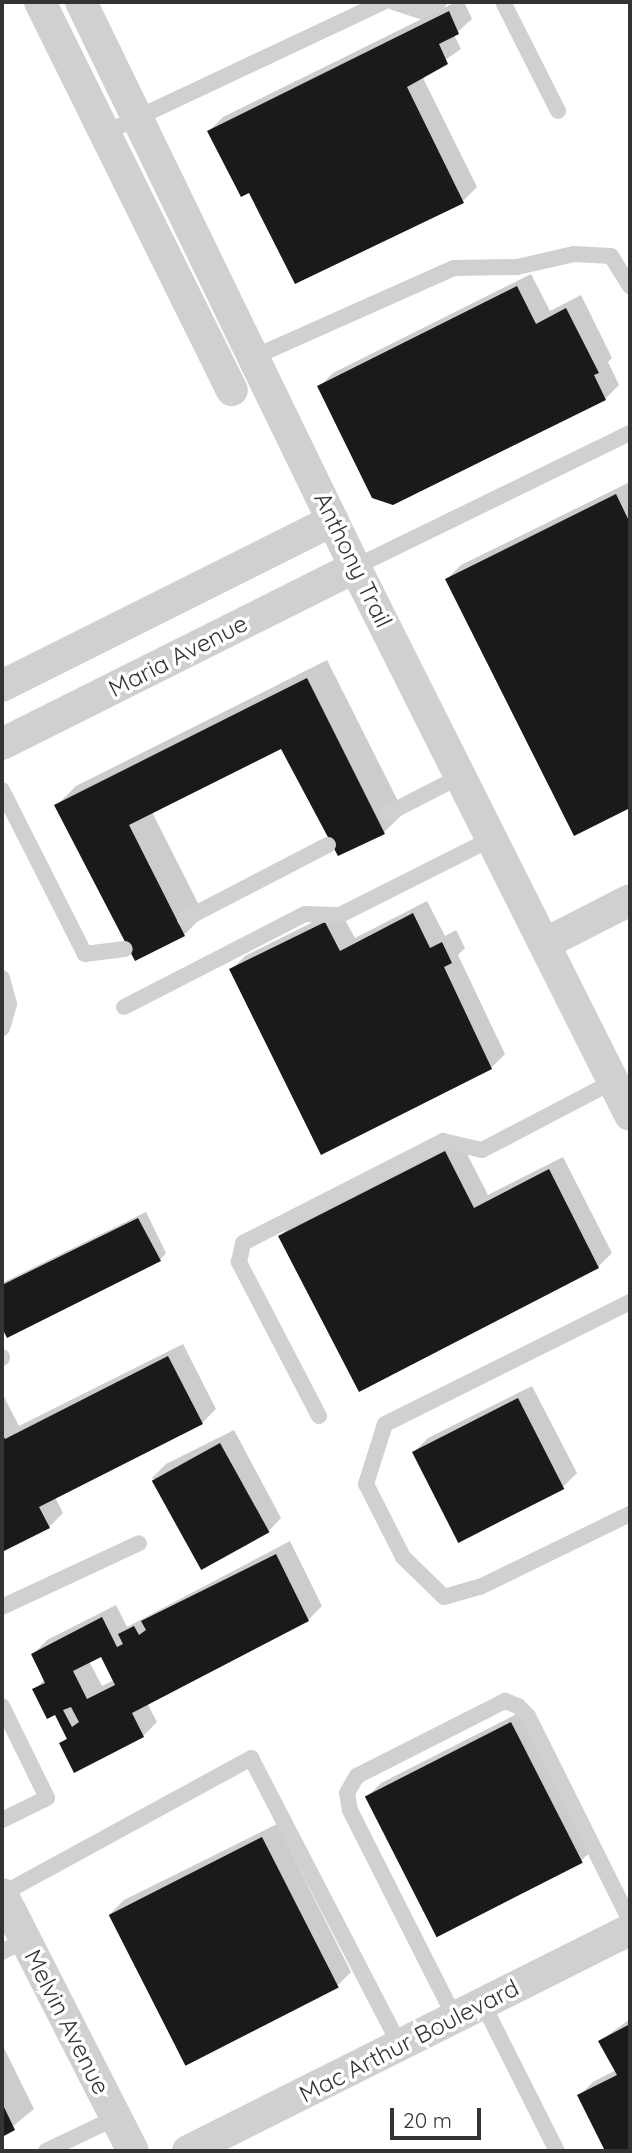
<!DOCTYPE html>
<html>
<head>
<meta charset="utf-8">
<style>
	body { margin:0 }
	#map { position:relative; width:632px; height:2153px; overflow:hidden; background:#fff; font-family:Quicksand,sans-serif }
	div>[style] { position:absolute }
	.shadow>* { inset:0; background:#0003 }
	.building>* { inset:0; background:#1a1a1a; transform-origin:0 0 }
	.service>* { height:16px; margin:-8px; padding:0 8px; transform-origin:8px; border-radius:8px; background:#d0d0d0 }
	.minor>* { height:32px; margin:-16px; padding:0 16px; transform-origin:16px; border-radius:16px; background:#d0d0d0 }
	span { translate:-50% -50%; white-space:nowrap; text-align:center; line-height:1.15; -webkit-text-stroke:7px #fff; paint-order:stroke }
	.street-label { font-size:24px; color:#333 }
	.frame { position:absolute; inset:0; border:4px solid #333; pointer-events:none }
	.scale { position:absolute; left:390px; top:2108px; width:91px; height:32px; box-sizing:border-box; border:4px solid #333; border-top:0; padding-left:9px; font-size:21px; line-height:24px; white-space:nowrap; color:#333; -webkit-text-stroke:5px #fff; paint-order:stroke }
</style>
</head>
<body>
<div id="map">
	<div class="shadow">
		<i style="clip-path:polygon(456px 2px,464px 2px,472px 19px,454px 35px,461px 49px,422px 76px,477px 187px,463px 201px,250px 190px,209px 131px,223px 117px)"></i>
		<i style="clip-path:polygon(531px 274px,550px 311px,581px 295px,612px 358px,608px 362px,619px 385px,605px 399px,319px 387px,333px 373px)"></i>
		<i style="clip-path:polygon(630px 482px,630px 806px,575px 833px,447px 579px,461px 565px)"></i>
		<i style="clip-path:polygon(327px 660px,404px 813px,384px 832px,282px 747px,152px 812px,204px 915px,184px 935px,136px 959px,57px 805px,76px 786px)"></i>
		<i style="clip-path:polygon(427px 901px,445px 936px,456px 930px,465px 948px,458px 955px,505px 1054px,491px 1068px,231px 970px,245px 956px,339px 909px,355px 938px)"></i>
		<i style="clip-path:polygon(459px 1138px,488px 1195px,563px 1157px,612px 1253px,598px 1267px,280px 1236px,294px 1222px)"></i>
		<i style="clip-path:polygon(146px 1212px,166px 1253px,160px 1260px,7px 1336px,2px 1324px,2px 1283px)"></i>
		<i style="clip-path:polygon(183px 1344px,216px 1409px,202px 1423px,55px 1497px,63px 1513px,49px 1527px,2px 1550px,2px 1393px,19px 1426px)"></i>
		<i style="clip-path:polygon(532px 1386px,577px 1473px,563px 1487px,414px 1452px,428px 1438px)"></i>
		<i style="clip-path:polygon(234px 1430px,281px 1518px,268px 1532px,152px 1478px,166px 1464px)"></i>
		<i style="clip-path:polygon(evenodd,290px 1541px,322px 1606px,308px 1620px,147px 1703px,157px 1722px,143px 1736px,61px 1743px,68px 1737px,56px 1713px,35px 1689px,45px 1679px,33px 1654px,47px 1640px,116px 1605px,127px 1627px,290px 1541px,102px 1655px,114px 1680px,102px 1686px,89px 1661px,102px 1655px)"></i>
		<i style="clip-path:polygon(525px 1710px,595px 1847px,581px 1861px,438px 1935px,367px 1797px,381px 1783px)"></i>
		<i style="clip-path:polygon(277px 1824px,351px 1972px,337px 1986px,184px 2063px,110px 1914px,124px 1900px)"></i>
		<i style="clip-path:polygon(630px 2019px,630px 2151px,607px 2151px,579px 2096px,593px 2082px,616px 2070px,600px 2041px)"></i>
		<i style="clip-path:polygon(2px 2044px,34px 2109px,2px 2135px)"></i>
	</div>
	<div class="building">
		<i style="clip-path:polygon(449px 11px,459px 34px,439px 44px,448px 64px,407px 87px,464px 203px,295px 284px,249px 193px,241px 197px,207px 131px)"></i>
		<i style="clip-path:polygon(517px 286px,536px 324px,566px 308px,599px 373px,594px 375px,606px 400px,393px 505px,372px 498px,317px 386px)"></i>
		<i style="clip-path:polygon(616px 494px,630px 523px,630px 808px,574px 836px,445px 579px)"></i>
		<i style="clip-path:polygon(307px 678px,385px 834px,338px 856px,281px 749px,129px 825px,185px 936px,135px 961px,54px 805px)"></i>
		<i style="clip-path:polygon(413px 913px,430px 948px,442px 942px,452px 963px,444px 967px,492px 1069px,321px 1155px,229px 969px,325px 922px,340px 951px)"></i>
		<i style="clip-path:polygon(445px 1151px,474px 1208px,549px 1169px,599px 1268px,359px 1392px,278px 1236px)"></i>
		<i style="clip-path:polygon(138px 1218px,161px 1261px,7px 1338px,2px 1328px,2px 1285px)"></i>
		<i style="clip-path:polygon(168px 1356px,203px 1424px,39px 1507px,50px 1528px,2px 1552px,2px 1434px,5px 1439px)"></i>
		<i style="left:518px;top:1398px;width:102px;height:119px;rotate:63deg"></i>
		<i style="left:220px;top:1443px;width:102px;height:78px;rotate:61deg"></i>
		<i style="clip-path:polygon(evenodd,276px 1554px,309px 1621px,132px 1713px,144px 1737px,74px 1773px,59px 1743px,67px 1739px,55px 1715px,47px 1719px,32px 1689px,45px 1683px,31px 1654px,102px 1617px,117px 1647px,123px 1644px,118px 1634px,134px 1626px,139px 1635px,146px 1630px,141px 1621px,276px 1554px,101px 1657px,115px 1685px,87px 1699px,73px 1671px,101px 1657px,276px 1554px,71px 1707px,79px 1722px,72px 1727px,63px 1710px,71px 1707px)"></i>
		<i style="left:511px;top:1722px;width:158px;height:164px;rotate:63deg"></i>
		<i style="left:262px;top:1837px;width:169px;height:172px;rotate:63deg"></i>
		<i style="clip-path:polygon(630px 2024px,630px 2151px,605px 2151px,577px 2095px,617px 2075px,598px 2041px)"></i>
		<i style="clip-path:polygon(2px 2103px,15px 2130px,2px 2137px)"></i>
	</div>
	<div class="service">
		<i style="left:393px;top:2px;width:29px;rotate:18deg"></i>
		<i style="left:421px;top:11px;width:20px;rotate:-27deg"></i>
		<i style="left:503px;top:2px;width:122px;rotate:63.2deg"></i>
		<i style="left:105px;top:133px;width:307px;rotate:-25.2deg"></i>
		<i style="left:254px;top:357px;width:219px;rotate:-24deg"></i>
		<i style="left:454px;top:268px;width:63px;rotate:-0.9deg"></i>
		<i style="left:517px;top:267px;width:58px;rotate:-12.8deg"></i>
		<i style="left:574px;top:254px;width:37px;rotate:3deg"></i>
		<i style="left:611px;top:256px;width:36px;rotate:58deg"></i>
		<i style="left:355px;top:567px;width:306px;rotate:-26deg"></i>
		<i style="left:2px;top:790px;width:184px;rotate:63.2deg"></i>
		<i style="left:85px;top:954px;width:40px;rotate:-7.1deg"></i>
		<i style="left:387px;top:814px;width:83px;rotate:-27.2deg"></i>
		<i style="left:185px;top:919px;width:161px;rotate:-27.4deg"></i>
		<i style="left:2px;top:978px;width:27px;rotate:75deg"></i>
		<i style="left:9px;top:1004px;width:25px;rotate:106deg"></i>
		<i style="left:124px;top:1007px;width:203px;rotate:-27.2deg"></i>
		<i style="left:305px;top:914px;width:35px;rotate:2deg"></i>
		<i style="left:340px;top:915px;width:171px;rotate:-26.7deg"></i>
		<i style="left:630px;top:1302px;width:274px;rotate:153.5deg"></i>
		<i style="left:385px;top:1424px;width:63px;rotate:107.6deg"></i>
		<i style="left:366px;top:1484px;width:82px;rotate:63.1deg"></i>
		<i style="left:403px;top:1557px;width:57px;rotate:44.3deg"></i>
		<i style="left:444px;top:1597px;width:37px;rotate:-16deg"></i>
		<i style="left:480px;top:1587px;width:167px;rotate:-26deg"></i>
		<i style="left:2px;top:1357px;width:1px;rotate:90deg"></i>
		<i style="left:319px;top:1416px;width:174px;rotate:-117.5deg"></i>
		<i style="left:239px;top:1262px;width:19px;rotate:-78deg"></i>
		<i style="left:243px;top:1243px;width:225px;rotate:-27deg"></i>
		<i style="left:443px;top:1141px;width:40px;rotate:13deg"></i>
		<i style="left:482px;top:1150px;width:149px;rotate:-27.6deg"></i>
		<i style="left:2px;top:1607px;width:151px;rotate:-25deg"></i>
		<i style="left:2px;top:1706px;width:102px;rotate:63.9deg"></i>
		<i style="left:47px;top:1798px;width:50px;rotate:153.9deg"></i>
		<i style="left:2px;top:1894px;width:284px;rotate:-28.6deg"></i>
		<i style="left:251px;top:1758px;width:323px;rotate:62.6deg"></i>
		<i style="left:2px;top:1952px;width:26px;rotate:-28deg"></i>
		<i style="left:483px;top:2004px;width:165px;rotate:63.3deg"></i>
		<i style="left:455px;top:2018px;width:233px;rotate:-116.8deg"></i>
		<i style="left:350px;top:1810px;width:17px;rotate:-100deg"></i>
		<i style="left:347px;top:1793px;width:20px;rotate:-60deg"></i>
		<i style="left:357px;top:1776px;width:166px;rotate:-26.9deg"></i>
		<i style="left:505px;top:1701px;width:14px;rotate:21deg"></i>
		<i style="left:518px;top:1706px;width:14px;rotate:45deg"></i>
		<i style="left:528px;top:1716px;width:229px;rotate:63.5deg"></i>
		<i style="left:46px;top:2151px;width:76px;rotate:-25.6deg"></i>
	</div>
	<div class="minor">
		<i style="left:40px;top:2px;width:433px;rotate:63.7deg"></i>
		<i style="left:81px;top:2px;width:628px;rotate:64.13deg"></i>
		<i style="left:355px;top:567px;width:613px;rotate:63.35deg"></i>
		<i style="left:2px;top:686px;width:370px;rotate:-26.6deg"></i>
		<i style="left:2px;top:744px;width:395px;rotate:-26.6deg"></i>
		<i style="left:546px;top:943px;width:94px;rotate:-27.1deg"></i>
		<i style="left:2px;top:1894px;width:288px;rotate:63deg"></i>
		<i style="left:188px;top:2151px;width:494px;rotate:-26.6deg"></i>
	</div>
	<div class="street-label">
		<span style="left:353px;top:560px;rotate:64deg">Anthony Trail</span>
		<span style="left:178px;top:656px;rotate:-27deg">Maria Avenue</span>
		<span style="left:67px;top:2022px;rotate:63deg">Melvin Avenue</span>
		<span style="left:409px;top:2041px;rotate:-27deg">Mac Arthur Boulevard</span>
	</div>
	<div class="frame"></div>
	<div class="scale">20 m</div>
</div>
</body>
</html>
